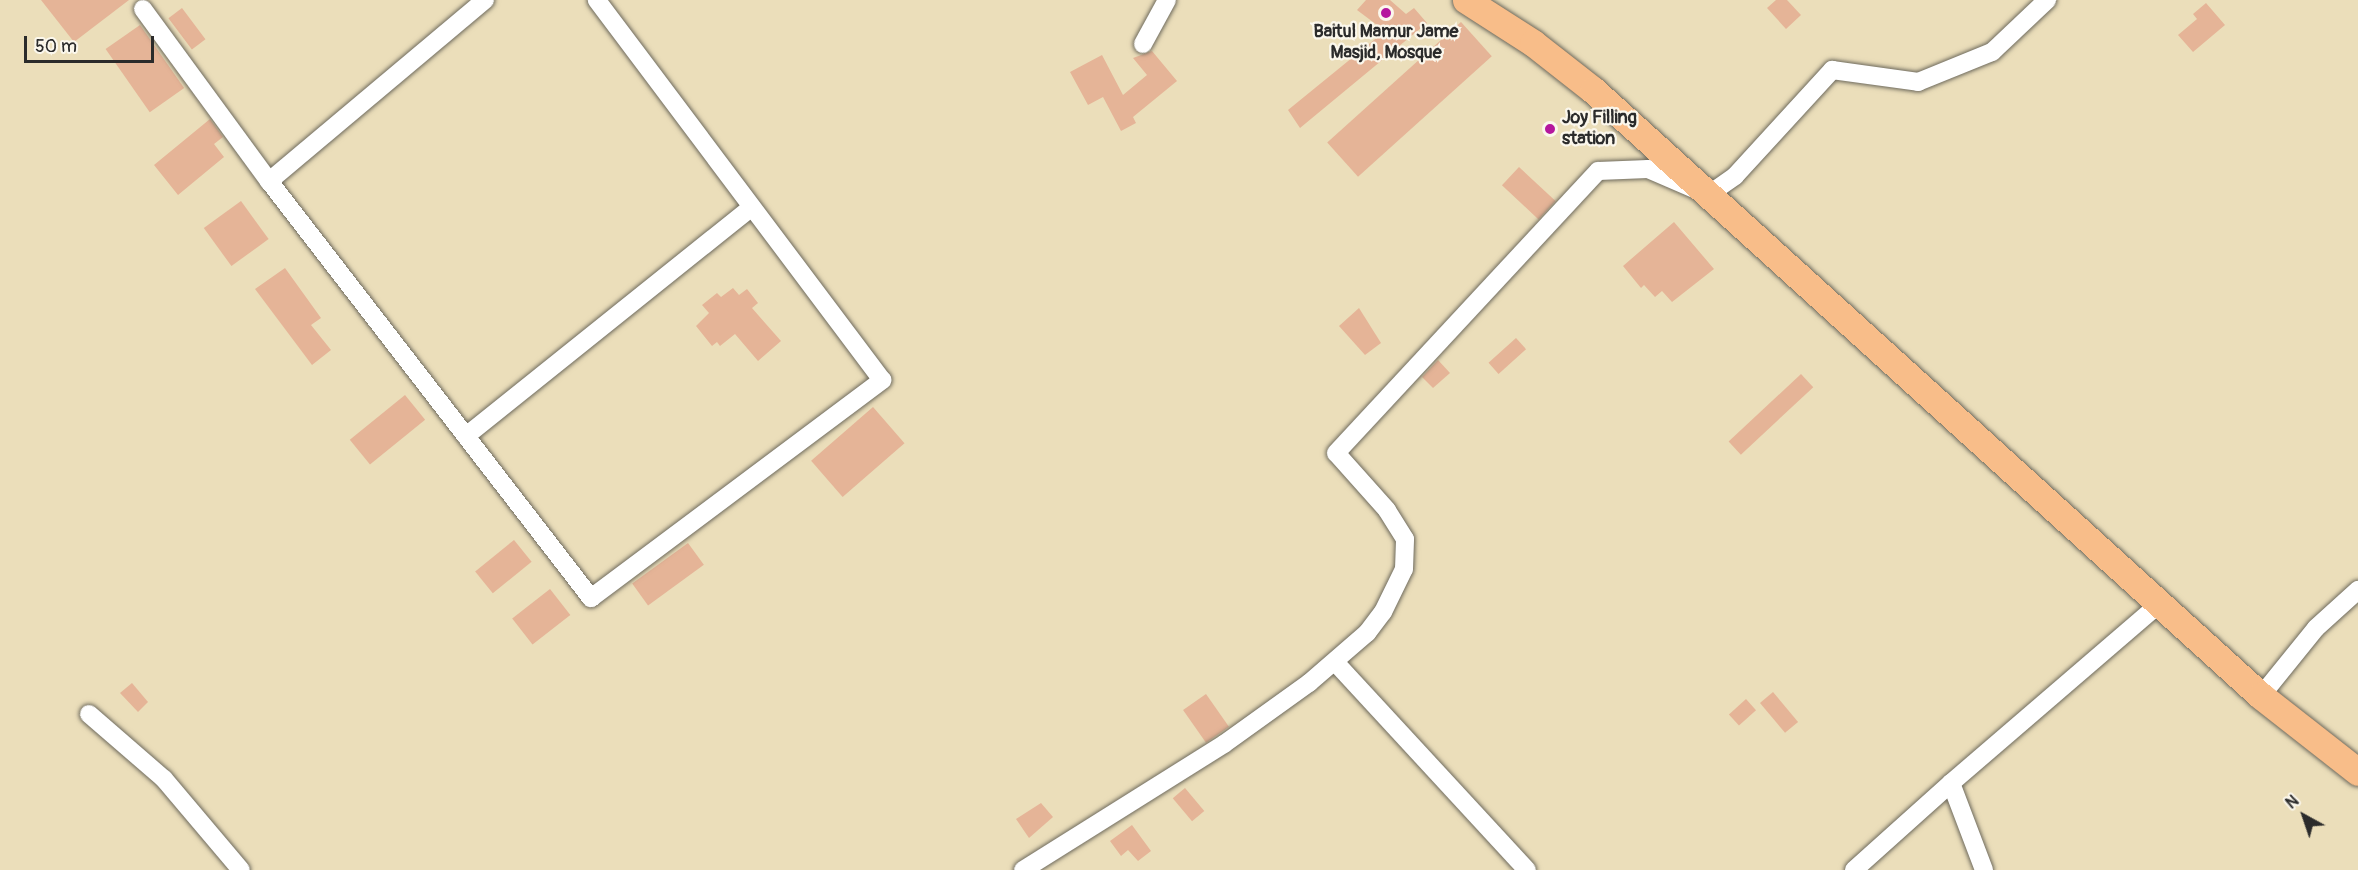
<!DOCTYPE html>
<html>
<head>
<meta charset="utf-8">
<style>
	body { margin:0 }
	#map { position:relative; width:2358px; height:870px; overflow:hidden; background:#ebdeba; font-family:Pangolin,sans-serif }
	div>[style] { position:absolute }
	.building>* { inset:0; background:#e5b497; transform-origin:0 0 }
	.roads { filter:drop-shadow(0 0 2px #6e6a5d) drop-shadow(0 0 2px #6e6a5d) }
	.minor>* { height:18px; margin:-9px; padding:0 9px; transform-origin:9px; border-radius:9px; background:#fff }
	.highway>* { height:27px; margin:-13.5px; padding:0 13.5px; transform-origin:13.5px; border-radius:13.5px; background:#f8bd89 }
	.dots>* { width:16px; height:16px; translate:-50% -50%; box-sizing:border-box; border:3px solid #fbf7ec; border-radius:50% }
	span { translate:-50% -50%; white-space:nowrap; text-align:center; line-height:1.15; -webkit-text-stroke:4.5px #fbf7ec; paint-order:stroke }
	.poi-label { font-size:18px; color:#2b2b2b; font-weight:700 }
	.left { translate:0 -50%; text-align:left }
	.north { position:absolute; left:2274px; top:786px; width:60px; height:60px; -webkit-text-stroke:4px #fbf7ec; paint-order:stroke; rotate:320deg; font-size:16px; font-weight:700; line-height:24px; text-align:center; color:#2b2b2b }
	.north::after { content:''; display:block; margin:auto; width:21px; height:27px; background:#2b2b2b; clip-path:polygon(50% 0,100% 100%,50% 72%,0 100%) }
	.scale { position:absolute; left:24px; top:36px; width:130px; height:27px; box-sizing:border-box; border:3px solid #2b2b2b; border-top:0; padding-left:8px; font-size:18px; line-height:21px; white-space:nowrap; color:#2b2b2b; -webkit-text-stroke:4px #fbf7ec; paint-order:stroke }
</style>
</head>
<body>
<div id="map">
	<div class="building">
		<i style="clip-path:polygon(41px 0,129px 0,74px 42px)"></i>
		<i style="clip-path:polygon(1366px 0,1390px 0,1406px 14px,1414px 8px,1427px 23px,1300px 128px,1288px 110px,1385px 31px,1357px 10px)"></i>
		<i style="clip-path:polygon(1776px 0,1787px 0,1801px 15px,1786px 29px,1767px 8px)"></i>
		<i style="clip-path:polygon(2206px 3px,2225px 25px,2193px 52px,2178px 35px,2197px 19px,2193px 14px)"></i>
		<i style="left:182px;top:8px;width:39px;height:17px;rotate:53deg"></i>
		<i style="left:1461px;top:22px;width:46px;height:180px;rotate:48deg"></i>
		<i style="left:140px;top:25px;width:77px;height:42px;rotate:55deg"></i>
		<i style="clip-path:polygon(1152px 51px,1177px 81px,1133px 117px,1136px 123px,1121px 131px,1103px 97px,1088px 105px,1070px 72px,1102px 55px,1123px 95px,1147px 75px,1133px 58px)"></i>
		<i style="clip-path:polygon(210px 119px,223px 137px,214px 144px,224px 157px,178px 195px,154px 165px)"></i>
		<i style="left:1519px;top:167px;width:50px;height:25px;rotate:43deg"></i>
		<i style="left:241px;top:201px;width:47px;height:46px;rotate:54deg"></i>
		<i style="clip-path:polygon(1674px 222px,1714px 269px,1672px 302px,1662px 291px,1655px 297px,1644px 285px,1641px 288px,1623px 266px)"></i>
		<i style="clip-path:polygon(285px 268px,321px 318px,311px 325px,331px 350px,312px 365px,255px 289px)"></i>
		<i style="clip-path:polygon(733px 288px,739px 295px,747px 289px,758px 303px,752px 308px,781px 341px,758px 361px,735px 334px,720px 346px,717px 342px,712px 346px,696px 326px,709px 313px,702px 305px,717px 293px,721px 297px)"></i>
		<i style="clip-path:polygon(1359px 308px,1381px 343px,1365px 355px,1339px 326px)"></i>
		<i style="left:1516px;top:338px;width:15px;height:37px;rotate:48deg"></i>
		<i style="clip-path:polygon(1438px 360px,1450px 373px,1433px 388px,1422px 377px)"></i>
		<i style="left:1801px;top:374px;width:18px;height:99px;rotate:47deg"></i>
		<i style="left:405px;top:395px;width:32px;height:71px;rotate:51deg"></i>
		<i style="left:873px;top:407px;width:48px;height:82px;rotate:49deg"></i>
		<i style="left:514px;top:540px;width:28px;height:50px;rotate:51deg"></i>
		<i style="left:688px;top:543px;width:27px;height:69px;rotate:54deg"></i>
		<i style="left:550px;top:589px;width:33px;height:48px;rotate:52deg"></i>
		<i style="clip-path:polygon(132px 683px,148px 702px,138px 712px,120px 693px)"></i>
		<i style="left:1773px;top:692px;width:39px;height:17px;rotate:50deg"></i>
		<i style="left:1206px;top:694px;width:40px;height:28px;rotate:55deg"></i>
		<i style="left:1746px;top:699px;width:15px;height:23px;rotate:48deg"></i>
		<i style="left:1185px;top:788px;width:30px;height:16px;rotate:50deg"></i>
		<i style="clip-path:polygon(1041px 803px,1053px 817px,1029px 838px,1016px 819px)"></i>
		<i style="clip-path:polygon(1132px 825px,1151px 851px,1138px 861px,1128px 850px,1121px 856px,1110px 841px)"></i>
	</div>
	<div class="roads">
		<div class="minor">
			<i style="left:485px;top:0;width:282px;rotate:140deg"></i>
			<i style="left:269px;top:181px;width:527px;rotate:52.33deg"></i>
			<i style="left:591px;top:598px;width:364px;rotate:-36.8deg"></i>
			<i style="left:882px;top:380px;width:475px;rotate:-126.9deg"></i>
			<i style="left:143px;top:9px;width:213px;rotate:53.8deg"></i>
			<i style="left:1143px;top:44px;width:50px;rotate:-61.4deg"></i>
			<i style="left:466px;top:436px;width:366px;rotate:-38.7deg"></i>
			<i style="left:1335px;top:662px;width:283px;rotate:47.3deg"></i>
			<i style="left:2261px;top:696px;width:87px;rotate:-51deg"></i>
			<i style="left:2316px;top:628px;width:57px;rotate:-42.1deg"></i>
			<i style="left:89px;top:714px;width:99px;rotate:40.9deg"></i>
			<i style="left:164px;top:779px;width:119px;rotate:49.8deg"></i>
			<i style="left:1951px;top:783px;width:274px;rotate:-40.7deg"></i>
			<i style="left:1023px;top:870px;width:237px;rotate:-32.1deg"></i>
			<i style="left:1224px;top:744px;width:105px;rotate:-35.7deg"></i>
			<i style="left:1309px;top:683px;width:77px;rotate:-40.8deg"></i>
			<i style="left:1367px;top:633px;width:26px;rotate:-53deg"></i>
			<i style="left:1383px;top:612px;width:48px;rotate:-64deg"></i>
			<i style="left:1404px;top:569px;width:30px;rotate:-88deg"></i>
			<i style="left:1405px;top:539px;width:34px;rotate:-122deg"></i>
			<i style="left:1387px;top:510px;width:76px;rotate:-131.8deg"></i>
			<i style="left:1336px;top:453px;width:385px;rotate:-47.1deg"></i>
			<i style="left:1598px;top:171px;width:50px;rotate:-2.3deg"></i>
			<i style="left:1648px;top:169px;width:65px;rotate:23.4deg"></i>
			<i style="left:1708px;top:195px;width:33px;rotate:-35deg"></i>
			<i style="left:1735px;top:176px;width:144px;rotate:-47.5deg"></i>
			<i style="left:1832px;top:70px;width:87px;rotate:7.9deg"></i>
			<i style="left:1918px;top:82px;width:80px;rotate:-22.1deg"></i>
			<i style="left:1992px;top:52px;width:76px;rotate:-43.4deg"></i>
			<i style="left:1854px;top:870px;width:130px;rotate:-41.9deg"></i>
			<i style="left:1951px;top:783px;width:93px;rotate:69.2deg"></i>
		</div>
		<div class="highway">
			<i style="left:1466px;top:0;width:80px;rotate:32.7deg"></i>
			<i style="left:1533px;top:43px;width:76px;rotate:38.1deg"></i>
			<i style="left:1593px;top:90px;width:902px;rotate:42.21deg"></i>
			<i style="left:2261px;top:696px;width:123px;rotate:38.1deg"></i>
		</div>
	</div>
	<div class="dots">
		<i style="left:1386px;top:13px;background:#b5179e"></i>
		<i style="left:1550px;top:129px;background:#b5179e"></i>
	</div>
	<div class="poi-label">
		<span style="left:1386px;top:43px">Baitul Mamur Jame<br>Masjid, Mosque</span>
		<span class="left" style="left:1562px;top:129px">Joy Filling<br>station</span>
	</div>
	<div class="north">N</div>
	<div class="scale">50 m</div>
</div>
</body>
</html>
